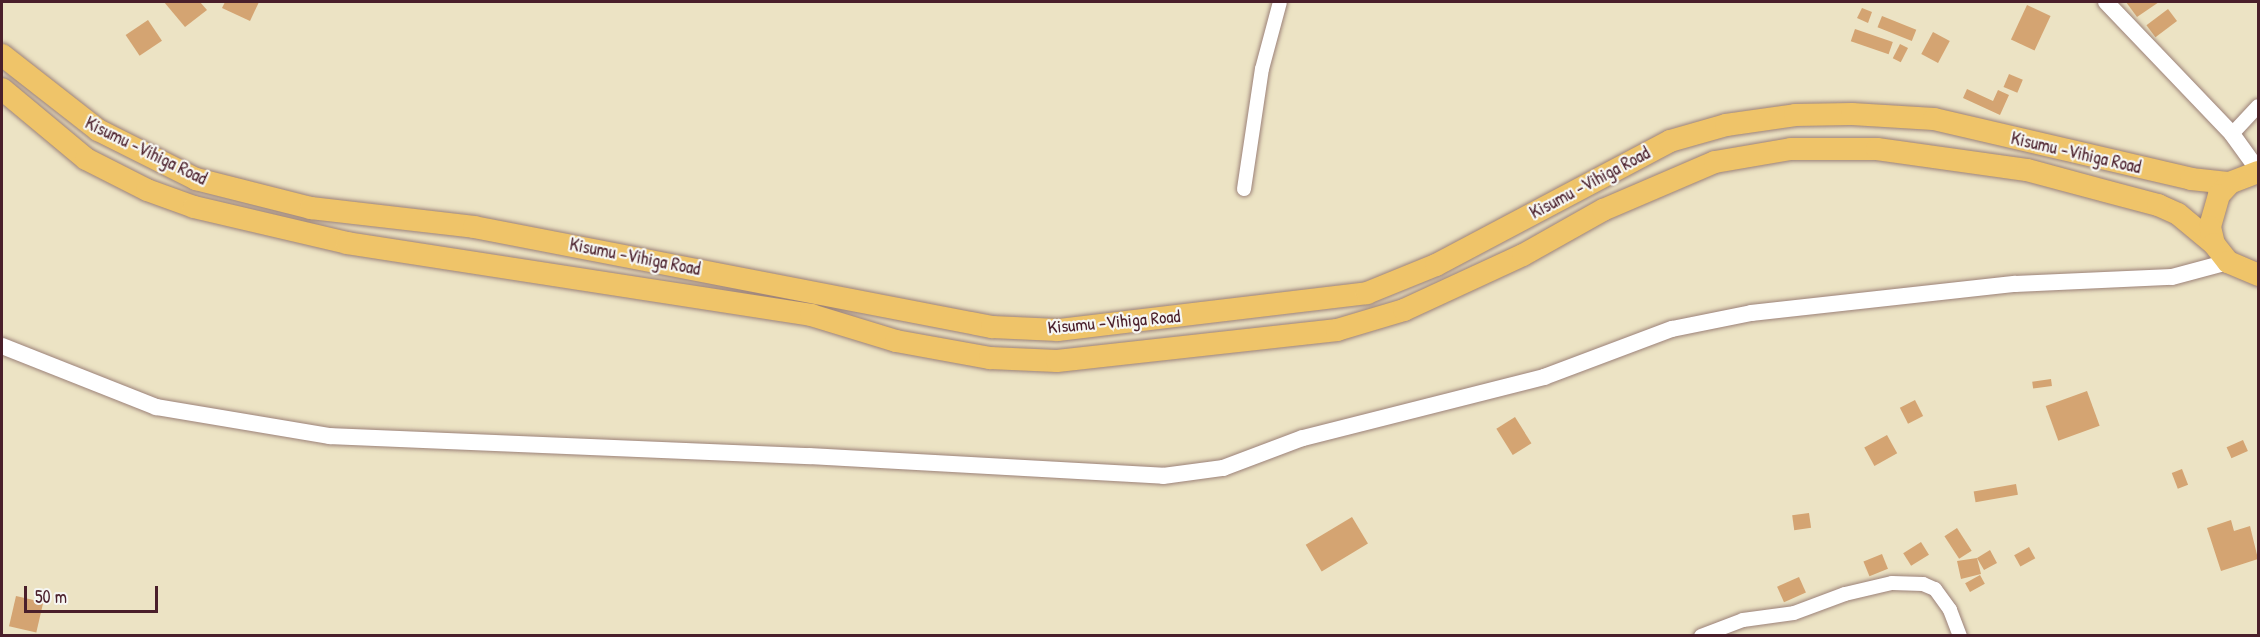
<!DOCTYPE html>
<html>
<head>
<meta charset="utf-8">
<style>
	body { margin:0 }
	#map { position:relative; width:2260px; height:637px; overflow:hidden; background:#ece3c4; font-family:"Patrick Hand",sans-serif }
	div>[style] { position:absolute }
	.building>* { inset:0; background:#d4a472; transform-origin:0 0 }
	.roads { filter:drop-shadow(0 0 2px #9b8178) drop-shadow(0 0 2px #9b8178) }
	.minor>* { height:14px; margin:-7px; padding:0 7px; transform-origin:7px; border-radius:7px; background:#fff }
	.tertiary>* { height:16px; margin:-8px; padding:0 8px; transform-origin:8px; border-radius:8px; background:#fff }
	.trunk>* { height:22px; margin:-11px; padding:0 11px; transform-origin:11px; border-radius:11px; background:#efc469 }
	span { translate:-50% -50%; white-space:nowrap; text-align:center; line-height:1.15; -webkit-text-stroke:4.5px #f6f6f2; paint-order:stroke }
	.street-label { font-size:18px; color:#4a1f2b }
	.frame { position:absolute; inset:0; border:3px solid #4a1f2b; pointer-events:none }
	.scale { position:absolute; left:24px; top:586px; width:134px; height:27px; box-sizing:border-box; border:3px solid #4a1f2b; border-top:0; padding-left:8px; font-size:18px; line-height:21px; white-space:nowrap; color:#4a1f2b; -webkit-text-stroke:4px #f6f6f2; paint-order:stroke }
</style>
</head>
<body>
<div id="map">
	<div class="building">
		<i style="clip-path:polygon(164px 2px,200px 2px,207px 10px,185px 27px)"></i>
		<i style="clip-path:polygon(225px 2px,259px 2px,250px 21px,222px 8px)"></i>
		<i style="clip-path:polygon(2126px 2px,2159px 2px,2137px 17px)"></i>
		<i style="left:2027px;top:5px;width:26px;height:38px;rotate:25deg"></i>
		<i style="clip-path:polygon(1862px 8px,1872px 12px,1868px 23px,1857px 18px)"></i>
		<i style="left:2168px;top:9px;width:15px;height:27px;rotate:53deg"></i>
		<i style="left:1882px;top:16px;width:37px;height:12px;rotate:22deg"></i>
		<i style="left:148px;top:20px;width:25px;height:27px;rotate:56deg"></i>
		<i style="left:1855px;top:29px;width:40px;height:13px;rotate:19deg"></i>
		<i style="left:1933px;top:32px;width:19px;height:25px;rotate:28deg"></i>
		<i style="left:1900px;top:44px;width:9px;height:16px;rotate:27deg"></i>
		<i style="left:2009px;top:74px;width:15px;height:14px;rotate:23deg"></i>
		<i style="clip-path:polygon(1967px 89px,1993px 101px,1998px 90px,2009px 95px,2000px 115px,1963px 98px)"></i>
		<i style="left:2051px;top:379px;width:7px;height:19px;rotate:82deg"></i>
		<i style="left:2087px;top:391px;width:37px;height:44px;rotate:70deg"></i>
		<i style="left:1915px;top:400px;width:18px;height:17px;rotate:63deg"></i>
		<i style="left:1515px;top:417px;width:31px;height:22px;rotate:58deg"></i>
		<i style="left:1887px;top:435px;width:21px;height:26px;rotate:61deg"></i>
		<i style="left:2243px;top:440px;width:12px;height:18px;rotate:66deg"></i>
		<i style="left:2182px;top:469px;width:17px;height:11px;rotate:69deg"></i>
		<i style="left:2016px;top:484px;width:11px;height:43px;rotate:80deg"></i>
		<i style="left:1809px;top:513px;width:15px;height:17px;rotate:82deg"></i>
		<i style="left:1352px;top:517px;width:31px;height:54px;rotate:59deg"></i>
		<i style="clip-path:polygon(2231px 520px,2234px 531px,2250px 526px,2258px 559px,2221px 571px,2207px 528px)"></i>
		<i style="left:1957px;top:528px;width:27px;height:15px;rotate:57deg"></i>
		<i style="left:1921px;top:542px;width:15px;height:21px;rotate:58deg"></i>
		<i style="left:2029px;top:547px;width:13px;height:17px;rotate:61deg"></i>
		<i style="clip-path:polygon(1990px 550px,1997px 563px,1984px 570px,1977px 558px,1981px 574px,1961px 579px,1957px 561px,1977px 558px)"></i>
		<i style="left:1882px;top:554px;width:16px;height:20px;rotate:68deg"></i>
		<i style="left:1980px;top:575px;width:10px;height:17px;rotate:61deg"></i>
		<i style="left:1799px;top:577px;width:17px;height:24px;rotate:66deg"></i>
		<i style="left:16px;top:596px;width:28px;height:31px;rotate:13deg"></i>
	</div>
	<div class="roads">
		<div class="minor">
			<i style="left:2232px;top:134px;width:38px;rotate:-47deg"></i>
			<i style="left:1244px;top:189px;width:121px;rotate:-81.5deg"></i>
			<i style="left:1262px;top:69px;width:69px;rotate:-75deg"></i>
			<i style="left:1701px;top:636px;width:45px;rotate:-20.9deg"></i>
			<i style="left:1743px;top:620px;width:51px;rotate:-7.8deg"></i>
			<i style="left:1794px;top:613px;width:54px;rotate:-20.4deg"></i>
			<i style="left:1845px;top:594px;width:48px;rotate:-13.2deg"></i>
			<i style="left:1892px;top:583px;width:31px;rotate:2deg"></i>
			<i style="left:1923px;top:584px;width:13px;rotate:23deg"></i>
			<i style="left:1935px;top:589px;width:26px;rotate:54deg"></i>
			<i style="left:1950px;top:610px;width:28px;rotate:69deg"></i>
		</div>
		<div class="tertiary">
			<i style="left:2106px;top:2px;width:182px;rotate:46.3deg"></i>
			<i style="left:2232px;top:134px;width:44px;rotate:54.2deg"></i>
			<i style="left:2px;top:346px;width:166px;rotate:21.6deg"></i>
			<i style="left:156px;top:407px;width:176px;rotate:9.5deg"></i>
			<i style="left:330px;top:436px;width:479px;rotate:2.4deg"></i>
			<i style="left:809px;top:456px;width:355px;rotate:3.2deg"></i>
			<i style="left:1163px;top:476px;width:61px;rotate:-7.6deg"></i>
			<i style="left:1223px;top:468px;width:85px;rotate:-20.6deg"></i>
			<i style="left:1303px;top:438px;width:249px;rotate:-14.2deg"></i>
			<i style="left:1544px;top:377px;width:137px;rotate:-20.6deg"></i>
			<i style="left:1672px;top:329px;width:81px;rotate:-11.4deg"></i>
			<i style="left:1751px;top:313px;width:266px;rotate:-6.3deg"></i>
			<i style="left:2015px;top:284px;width:157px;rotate:-2.6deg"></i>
			<i style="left:2172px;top:277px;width:58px;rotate:-15deg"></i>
		</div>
		<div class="trunk">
			<i style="left:2px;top:55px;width:122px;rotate:38deg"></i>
			<i style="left:98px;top:130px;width:110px;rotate:26.6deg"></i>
			<i style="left:196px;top:179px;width:119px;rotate:14.2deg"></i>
			<i style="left:311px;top:208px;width:164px;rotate:6.6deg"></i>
			<i style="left:474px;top:227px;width:528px;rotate:10.93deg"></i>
			<i style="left:992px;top:327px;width:66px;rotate:2.6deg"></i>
			<i style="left:1058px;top:330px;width:311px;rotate:-6.8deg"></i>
			<i style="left:1367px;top:293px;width:74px;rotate:-22.1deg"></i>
			<i style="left:1436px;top:265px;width:265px;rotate:-27.9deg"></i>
			<i style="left:1670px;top:141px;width:58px;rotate:-15.9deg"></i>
			<i style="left:1726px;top:125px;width:70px;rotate:-8.2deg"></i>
			<i style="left:1795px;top:115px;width:57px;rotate:-1deg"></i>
			<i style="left:1852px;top:114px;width:82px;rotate:3.5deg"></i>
			<i style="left:1934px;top:119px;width:264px;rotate:13.1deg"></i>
			<i style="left:2191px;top:179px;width:39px;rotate:6deg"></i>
			<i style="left:2px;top:89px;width:109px;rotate:39.8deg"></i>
			<i style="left:86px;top:159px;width:68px;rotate:26.9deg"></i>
			<i style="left:147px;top:190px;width:50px;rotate:19.9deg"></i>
			<i style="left:194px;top:207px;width:157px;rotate:13.2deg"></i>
			<i style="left:347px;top:243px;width:470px;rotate:8.8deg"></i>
			<i style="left:811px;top:315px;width:89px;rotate:17deg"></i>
			<i style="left:896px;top:341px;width:96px;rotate:10.3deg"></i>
			<i style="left:990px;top:358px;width:67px;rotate:2.6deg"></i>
			<i style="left:1057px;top:361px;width:282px;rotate:-6.3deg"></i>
			<i style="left:1337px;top:330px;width:70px;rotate:-16.6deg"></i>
			<i style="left:1404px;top:310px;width:131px;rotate:-24.8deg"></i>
			<i style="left:1523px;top:255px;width:92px;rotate:-29.4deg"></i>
			<i style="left:1603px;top:210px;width:122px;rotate:-23.2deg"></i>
			<i style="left:1715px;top:162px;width:77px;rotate:-9.7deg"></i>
			<i style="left:1791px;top:149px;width:86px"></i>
			<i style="left:1877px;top:149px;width:151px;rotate:8deg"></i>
			<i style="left:2027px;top:170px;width:136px;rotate:15deg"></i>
			<i style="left:2158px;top:205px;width:22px;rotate:24deg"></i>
			<i style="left:2178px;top:214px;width:47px;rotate:39.8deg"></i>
			<i style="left:2258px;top:172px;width:30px;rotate:159deg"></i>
			<i style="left:2230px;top:183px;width:16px;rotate:133deg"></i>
			<i style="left:2219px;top:195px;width:33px;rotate:106deg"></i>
			<i style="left:2210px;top:227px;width:17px;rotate:77deg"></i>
			<i style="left:2214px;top:244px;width:23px;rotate:52deg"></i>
			<i style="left:2228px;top:262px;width:33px;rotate:23deg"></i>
		</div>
	</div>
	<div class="street-label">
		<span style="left:146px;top:151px;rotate:26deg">Kisumu -Vihiga Road</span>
		<span style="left:2076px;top:153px;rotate:13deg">Kisumu -Vihiga Road</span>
		<span style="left:1590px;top:183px;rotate:-28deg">Kisumu -Vihiga Road</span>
		<span style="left:635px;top:257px;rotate:11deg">Kisumu -Vihiga Road</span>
		<span style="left:1114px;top:322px;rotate:-5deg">Kisumu -Vihiga Road</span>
	</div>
	<div class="frame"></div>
	<div class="scale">50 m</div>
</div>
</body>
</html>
